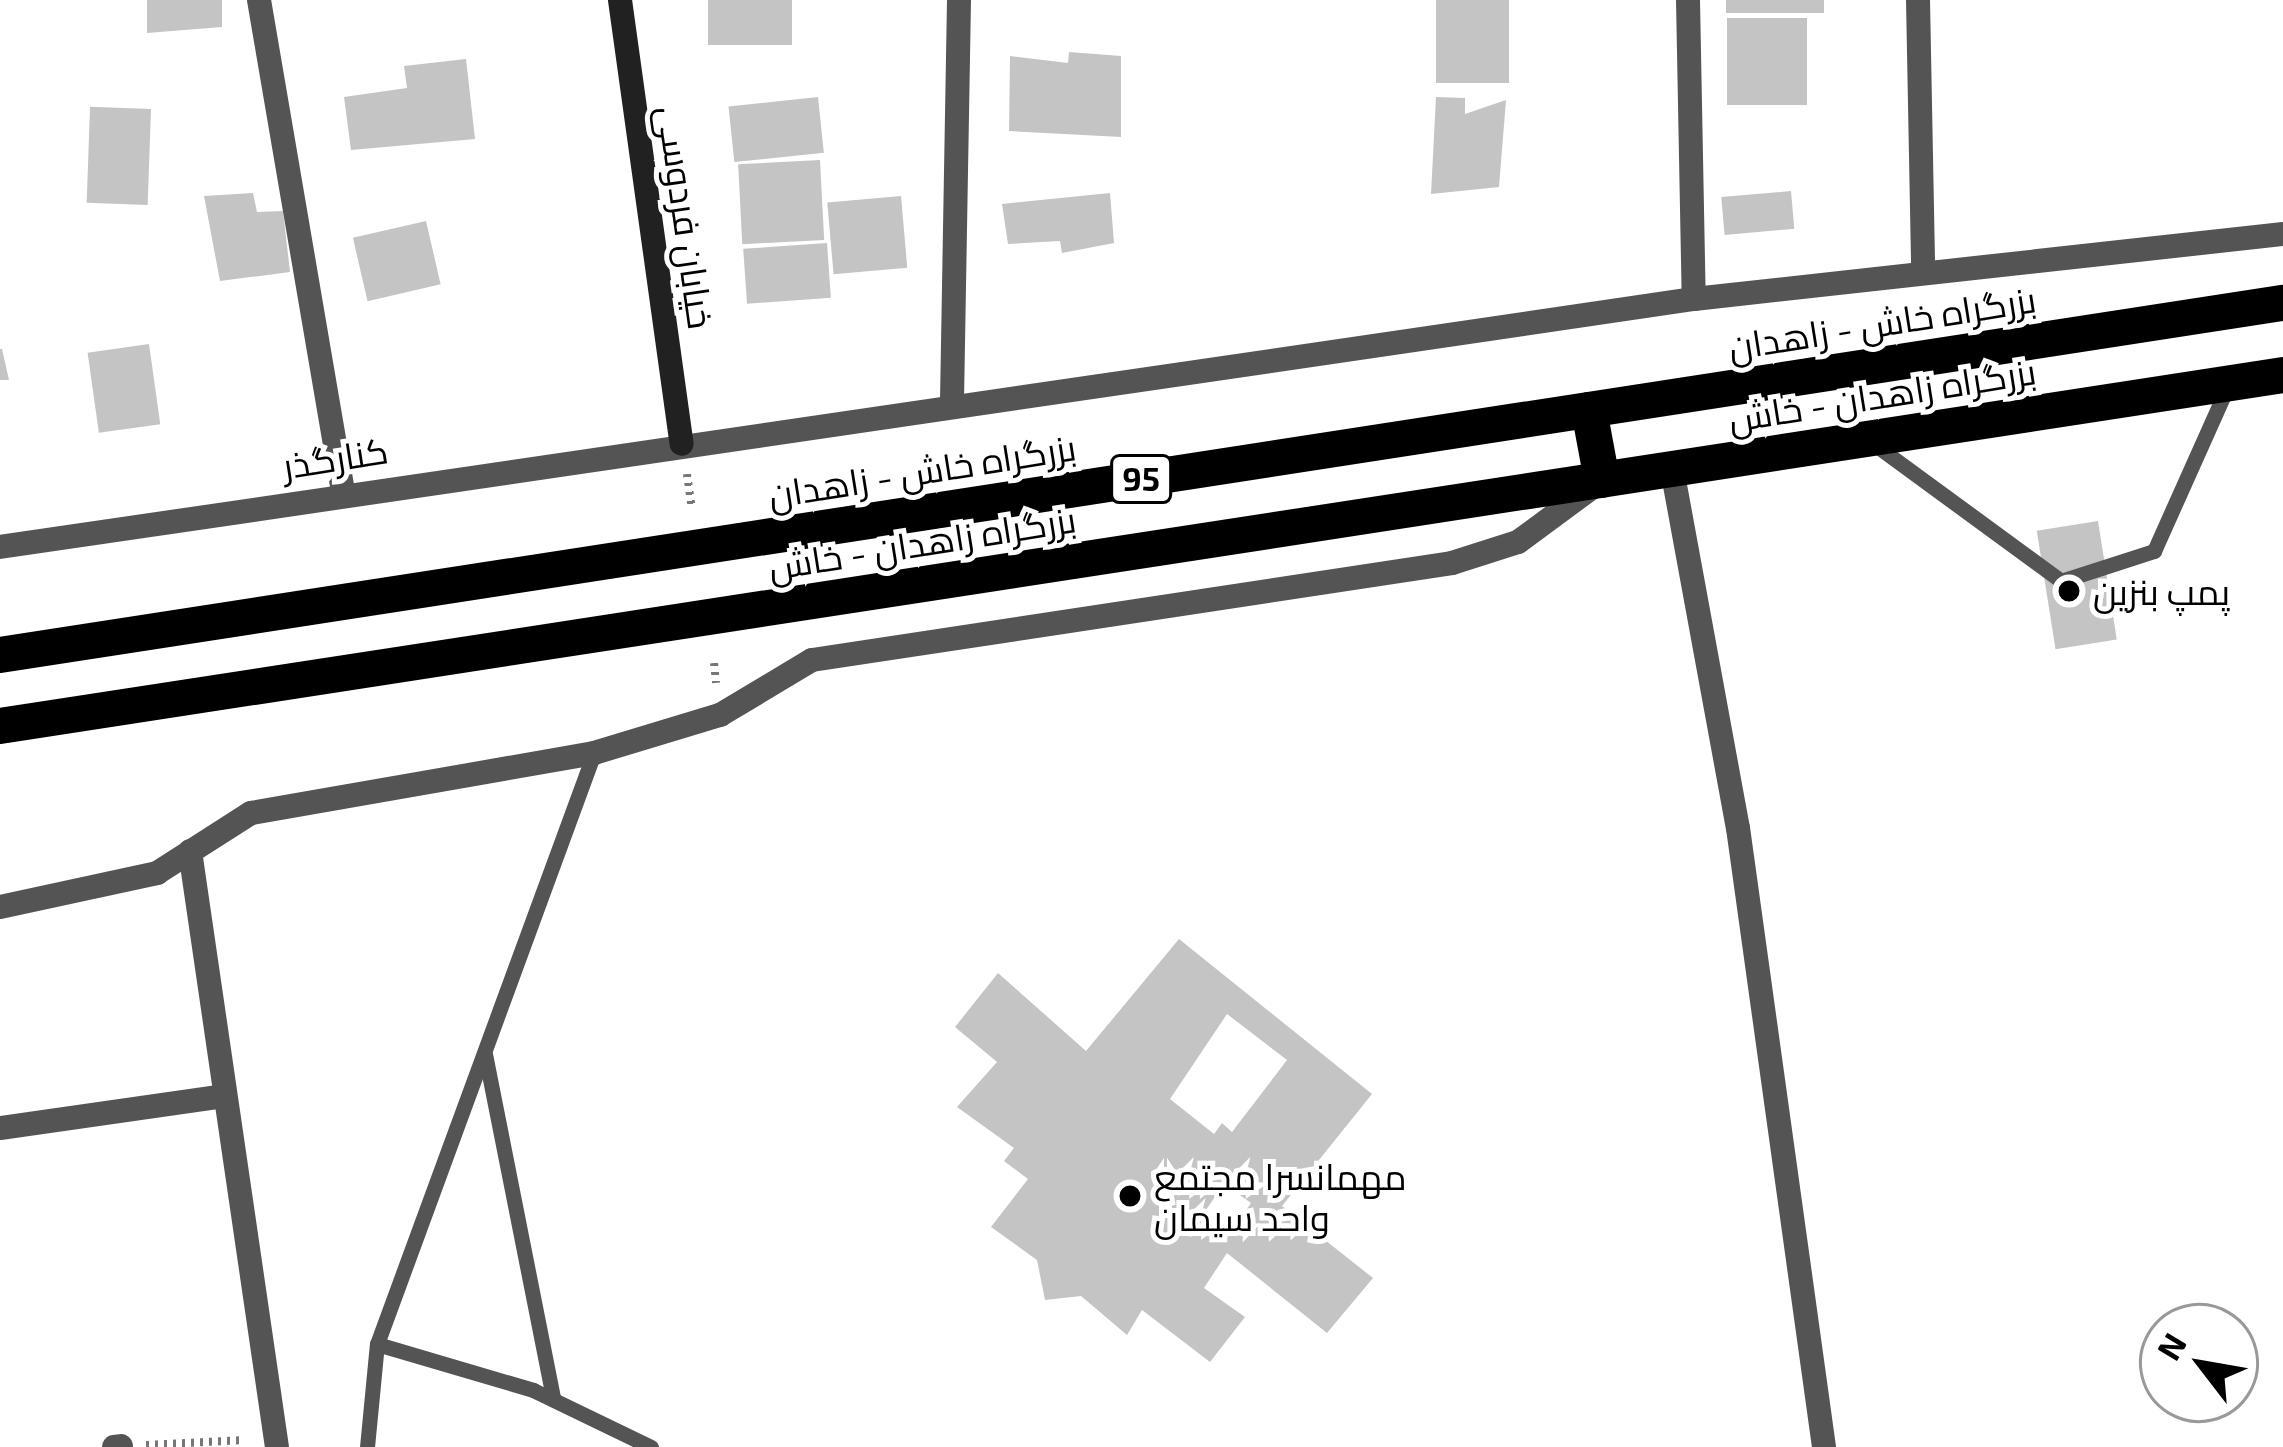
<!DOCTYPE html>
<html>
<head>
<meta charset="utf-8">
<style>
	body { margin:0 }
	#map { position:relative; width:2283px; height:1447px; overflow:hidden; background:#fff; font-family:"Exo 2",Cairo,sans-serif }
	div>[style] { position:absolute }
	.building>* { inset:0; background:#c4c4c4; transform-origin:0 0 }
	.path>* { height:8px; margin-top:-4px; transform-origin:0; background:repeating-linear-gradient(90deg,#767676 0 3px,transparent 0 9px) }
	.lane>* { height:15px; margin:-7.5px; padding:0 7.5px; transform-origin:7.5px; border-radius:7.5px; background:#545454 }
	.street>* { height:24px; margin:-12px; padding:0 12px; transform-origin:12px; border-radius:12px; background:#545454 }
	.secondary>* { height:24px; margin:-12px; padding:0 12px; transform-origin:12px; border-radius:12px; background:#212121 }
	.highway>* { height:36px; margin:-18px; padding:0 18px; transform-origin:18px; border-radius:18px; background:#000 }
	.dots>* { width:33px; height:33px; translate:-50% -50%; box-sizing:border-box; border:6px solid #fff; border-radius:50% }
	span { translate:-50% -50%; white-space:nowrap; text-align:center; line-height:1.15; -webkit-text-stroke:10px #fff; paint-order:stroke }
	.shield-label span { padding:3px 9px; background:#fff; border:3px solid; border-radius:9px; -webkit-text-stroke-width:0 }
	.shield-label { font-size:33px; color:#000; font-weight:700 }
	.street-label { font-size:36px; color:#000 }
	.poi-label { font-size:36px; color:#000 }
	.left { translate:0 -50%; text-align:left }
	.north { position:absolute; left:2139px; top:1303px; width:120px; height:120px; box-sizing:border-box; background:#fff; border:3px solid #999; border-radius:50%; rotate:301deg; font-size:33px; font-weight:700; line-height:48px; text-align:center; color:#000 }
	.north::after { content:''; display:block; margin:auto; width:42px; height:54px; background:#000; clip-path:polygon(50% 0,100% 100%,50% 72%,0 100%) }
</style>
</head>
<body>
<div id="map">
	<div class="building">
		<i style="clip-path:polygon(147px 0,222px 0,222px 27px,147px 33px)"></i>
		<i style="left:708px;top:0;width:84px;height:45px"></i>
		<i style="left:1436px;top:0;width:73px;height:83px"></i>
		<i style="left:1726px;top:0;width:98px;height:13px"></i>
		<i style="left:1727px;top:18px;width:80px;height:87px"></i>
		<i style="clip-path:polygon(1069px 52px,1121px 56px,1121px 137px,1009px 131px,1010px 56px,1068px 63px)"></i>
		<i style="clip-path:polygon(466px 59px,475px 139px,351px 150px,344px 97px,407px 88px,404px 66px)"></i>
		<i style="left:818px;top:97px;width:56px;height:90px;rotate:84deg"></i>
		<i style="clip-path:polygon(1436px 97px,1465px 98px,1465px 114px,1506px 100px,1499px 187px,1431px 194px)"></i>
		<i style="left:151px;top:109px;width:96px;height:61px;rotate:92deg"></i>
		<i style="left:820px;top:160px;width:80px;height:82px;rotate:87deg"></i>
		<i style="left:1791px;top:191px;width:38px;height:70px;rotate:85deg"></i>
		<i style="clip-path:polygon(253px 193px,257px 212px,283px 211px,290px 272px,220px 281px,204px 196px)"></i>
		<i style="clip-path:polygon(1110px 193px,1114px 243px,1062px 253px,1060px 241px,1008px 244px,1002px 204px)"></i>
		<i style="left:901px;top:196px;width:72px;height:74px;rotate:85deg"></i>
		<i style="left:426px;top:221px;width:65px;height:75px;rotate:77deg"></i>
		<i style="left:827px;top:243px;width:55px;height:84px;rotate:86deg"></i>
		<i style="left:149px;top:344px;width:81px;height:62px;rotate:82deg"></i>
		<i style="clip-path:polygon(0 349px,2px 349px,9px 380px,0 380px)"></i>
		<i style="left:2098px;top:521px;width:120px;height:62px;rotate:81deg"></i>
		<i style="clip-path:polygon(evenodd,1179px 939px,1372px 1094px,1282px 1206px,1373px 1278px,1327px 1333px,1227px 1253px,1204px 1288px,1245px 1317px,1210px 1362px,1142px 1310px,1127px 1335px,1081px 1296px,1045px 1300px,1037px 1260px,991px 1227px,1028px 1179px,1004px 1161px,1014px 1148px,957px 1107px,997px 1062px,955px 1027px,998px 973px,1086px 1051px,1179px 939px,1227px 1014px,1287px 1060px,1232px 1132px,1222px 1123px,1214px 1134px,1170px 1099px,1227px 1014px,1179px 939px,1224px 1184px,1251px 1203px,1230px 1233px,1203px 1214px,1224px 1184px)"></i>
	</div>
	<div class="path">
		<i style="left:687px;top:474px;width:34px;rotate:82deg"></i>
		<i style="left:714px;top:663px;width:20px;rotate:84deg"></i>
		<i style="left:146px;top:1445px;width:99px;rotate:-2.9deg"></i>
	</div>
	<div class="lane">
		<i style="left:1874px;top:444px;width:232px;rotate:36.2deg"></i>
		<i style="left:2061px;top:581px;width:98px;rotate:-17.9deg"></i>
		<i style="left:2154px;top:551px;width:179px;rotate:-65.9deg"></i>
		<i style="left:485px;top:1054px;width:352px;rotate:78.8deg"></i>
		<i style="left:377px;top:1344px;width:163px;rotate:16.4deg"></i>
		<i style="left:533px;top:1390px;width:131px;rotate:25.8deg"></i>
		<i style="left:367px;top:1447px;width:103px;rotate:-84.5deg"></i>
		<i style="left:377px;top:1344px;width:630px;rotate:-69.84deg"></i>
	</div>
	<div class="street">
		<i style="left:259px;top:0;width:499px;rotate:80.3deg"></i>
		<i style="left:1688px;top:0;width:299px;rotate:88.9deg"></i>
		<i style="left:1918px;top:0;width:268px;rotate:88.9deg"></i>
		<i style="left:952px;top:401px;width:401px;rotate:-89deg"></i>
		<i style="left:1672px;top:469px;width:365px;rotate:79.6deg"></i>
		<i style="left:1738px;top:828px;width:625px;rotate:82.09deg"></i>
		<i style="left:0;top:547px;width:1712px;rotate:-8.33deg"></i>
		<i style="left:1694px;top:299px;width:593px;rotate:-6.3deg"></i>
		<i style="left:190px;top:851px;width:602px;rotate:81.7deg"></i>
		<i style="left:0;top:907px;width:161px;rotate:-12.2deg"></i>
		<i style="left:157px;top:873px;width:112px;rotate:-32.6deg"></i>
		<i style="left:251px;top:813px;width:348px;rotate:-9.9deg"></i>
		<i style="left:594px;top:753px;width:132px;rotate:-16.8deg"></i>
		<i style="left:720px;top:715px;width:107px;rotate:-30.9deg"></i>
		<i style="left:812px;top:660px;width:647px;rotate:-8.62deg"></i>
		<i style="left:1452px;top:563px;width:69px;rotate:-17.7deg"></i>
		<i style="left:1518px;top:542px;width:94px;rotate:-36.4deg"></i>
		<i style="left:0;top:1128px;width:226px;rotate:-8.1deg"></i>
		<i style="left:114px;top:1447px;width:7px;rotate:-8deg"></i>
	</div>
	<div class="secondary">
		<i style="left:620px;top:0;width:448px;rotate:82.1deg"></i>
	</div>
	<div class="highway">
		<i style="left:1589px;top:410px;width:71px;rotate:79.5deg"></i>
		<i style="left:0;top:655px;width:2310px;rotate:-8.77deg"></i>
		<i style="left:0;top:726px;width:2310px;rotate:-8.74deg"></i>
	</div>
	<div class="dots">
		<i style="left:2069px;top:591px;background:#000"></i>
		<i style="left:1130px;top:1196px;background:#000"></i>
	</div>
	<div class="shield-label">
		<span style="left:1141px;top:479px">95</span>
	</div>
	<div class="street-label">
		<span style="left:687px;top:217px;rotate:82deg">خیابان فردوسی</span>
		<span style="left:1882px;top:322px;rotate:-9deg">بزرگراه خاش - زاهدان</span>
		<span style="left:1882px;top:394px;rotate:-9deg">بزرگراه زاهدان - خاش</span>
		<span style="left:335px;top:457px;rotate:-9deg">کنارگذر</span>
		<span style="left:922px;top:470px;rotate:-9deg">بزرگراه خاش - زاهدان</span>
		<span style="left:922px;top:542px;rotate:-9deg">بزرگراه زاهدان - خاش</span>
	</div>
	<div class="poi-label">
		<span class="left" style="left:2093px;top:591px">پمپ بنزین</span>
		<span class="left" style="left:1154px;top:1196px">مهمانسرا مجتمع<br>واحد سیمان</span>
	</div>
	<div class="north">N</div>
</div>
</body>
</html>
